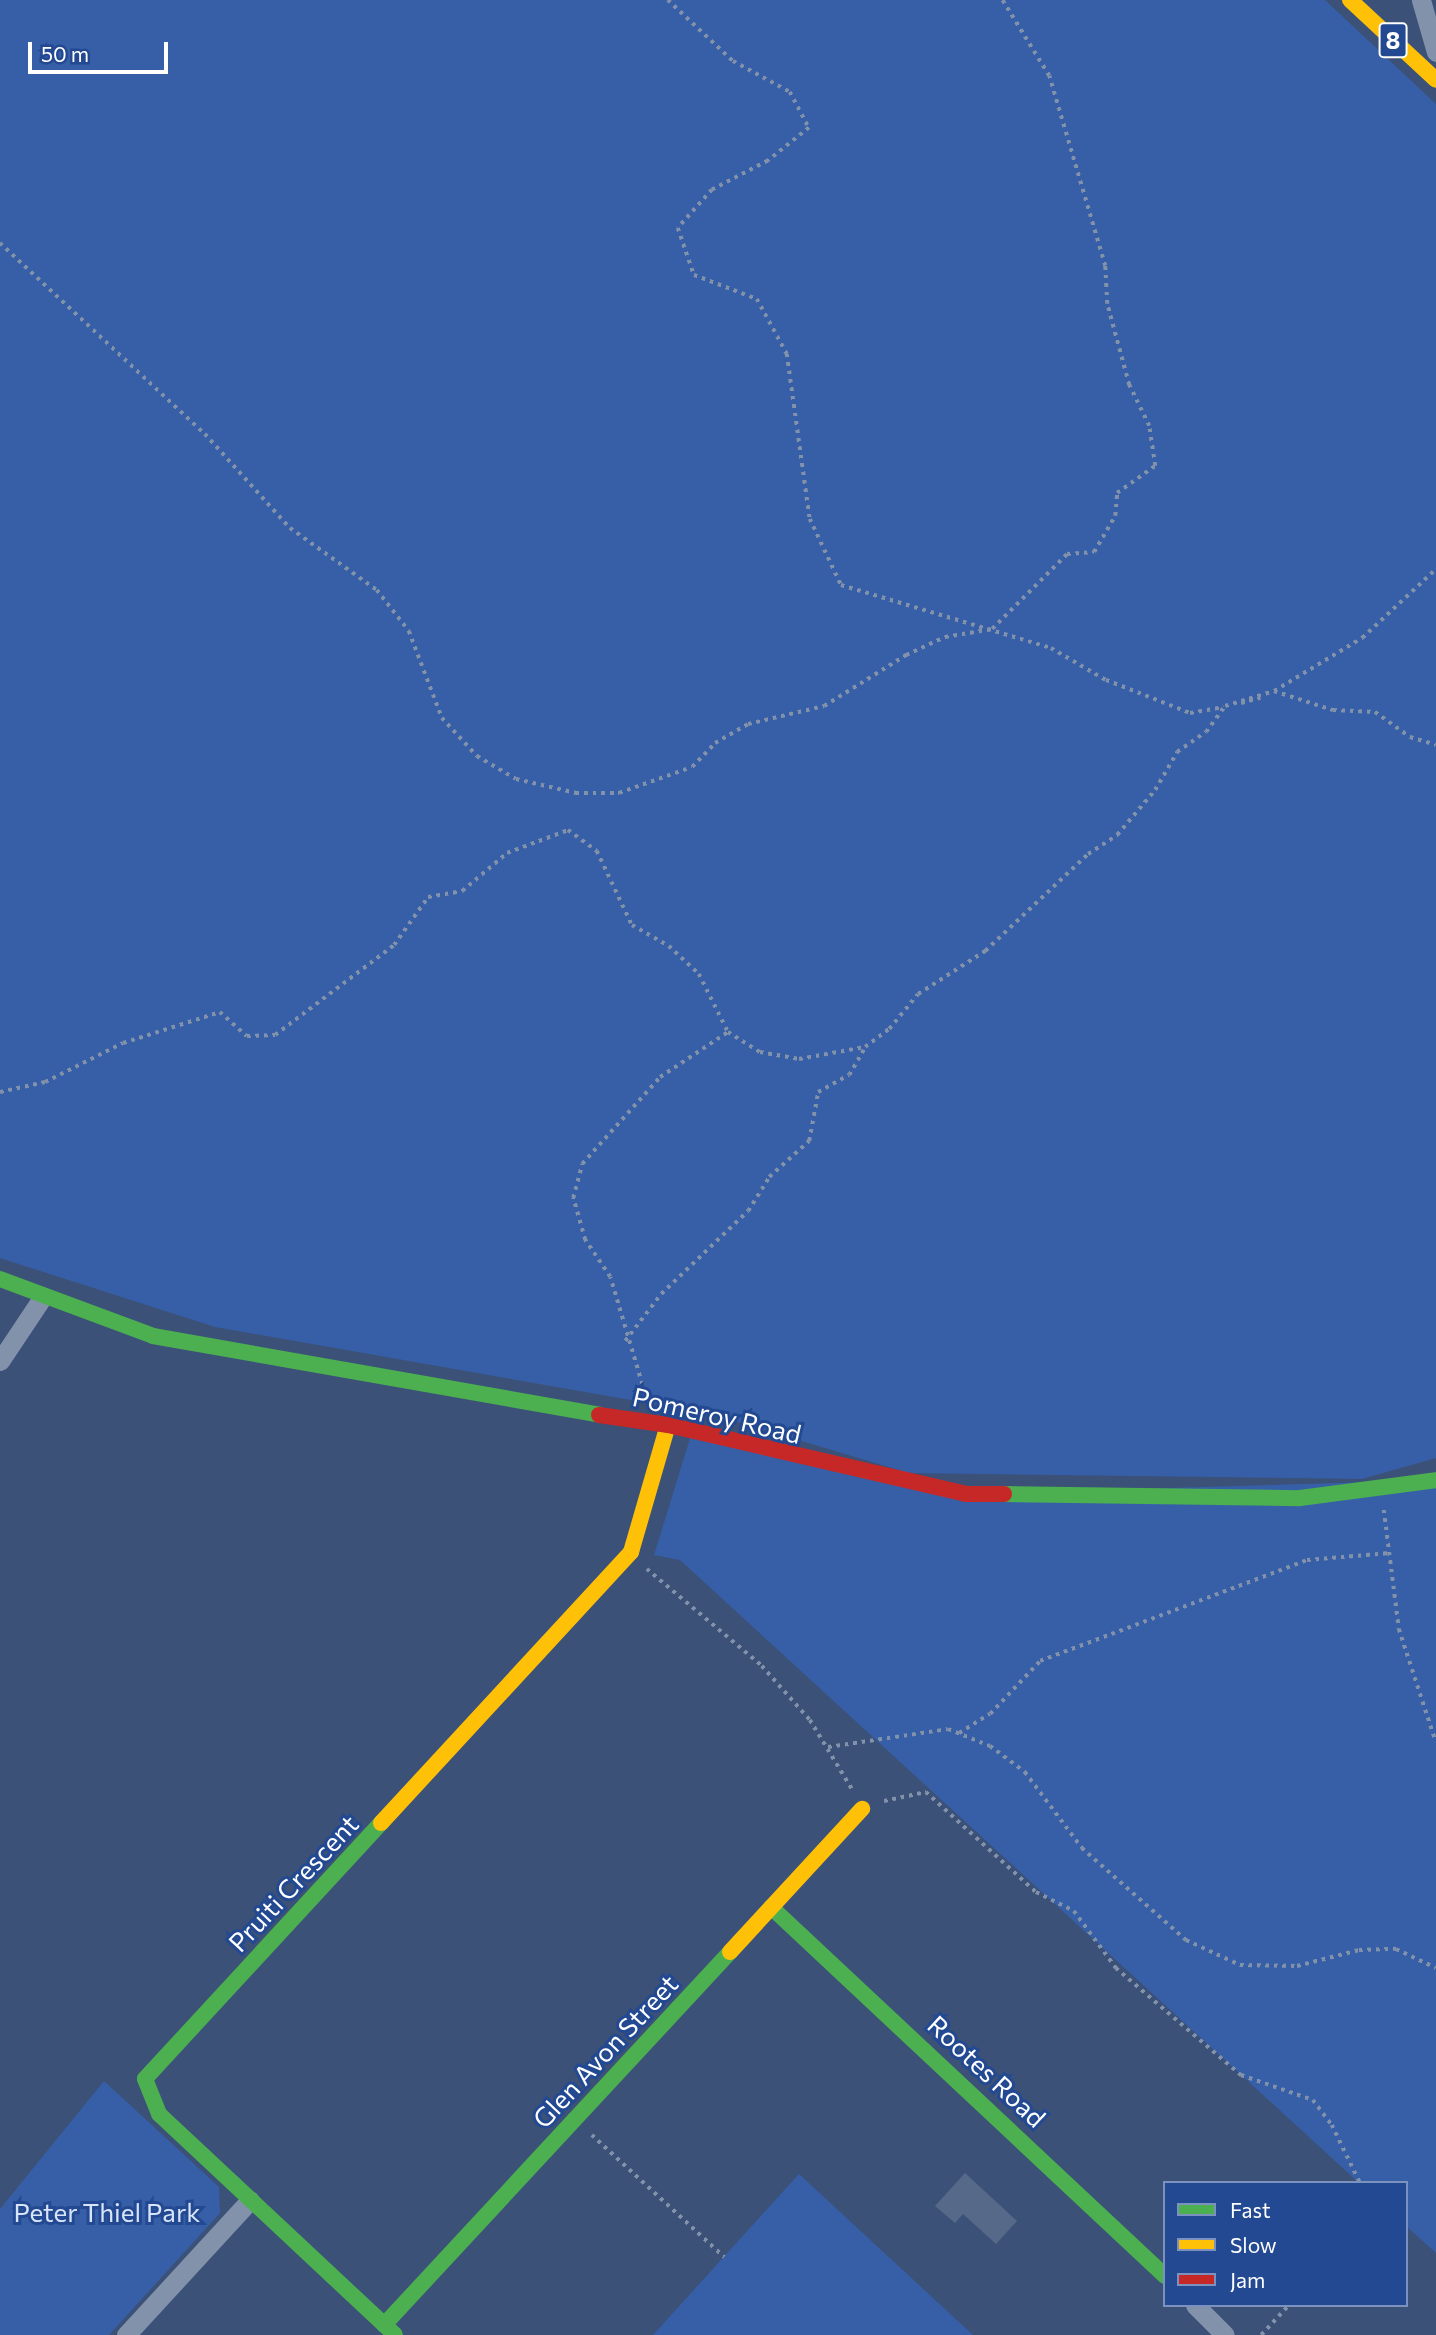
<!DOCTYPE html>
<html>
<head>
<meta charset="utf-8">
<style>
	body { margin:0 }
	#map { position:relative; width:1436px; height:2335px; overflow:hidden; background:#3b5178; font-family:Commissioner,sans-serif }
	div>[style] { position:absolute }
	.green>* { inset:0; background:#375fa7 }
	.building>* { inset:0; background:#576988 }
	.path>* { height:3.5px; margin-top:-1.75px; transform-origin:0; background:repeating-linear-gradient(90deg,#8392ab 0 3.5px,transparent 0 8.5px) }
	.street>* { height:19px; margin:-9.5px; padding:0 9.5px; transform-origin:9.5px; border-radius:9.5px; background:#8392ab }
	.fast>* { height:16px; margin:-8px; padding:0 8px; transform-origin:8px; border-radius:8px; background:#4caf50 }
	.slow>* { height:16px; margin:-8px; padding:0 8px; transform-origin:8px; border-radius:8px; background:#ffc107 }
	.jam>* { height:16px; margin:-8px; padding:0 8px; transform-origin:8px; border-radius:8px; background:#c62828 }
	span { translate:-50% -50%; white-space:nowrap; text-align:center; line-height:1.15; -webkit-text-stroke:6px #224991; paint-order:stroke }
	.shield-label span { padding:2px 5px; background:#224991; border:2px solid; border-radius:5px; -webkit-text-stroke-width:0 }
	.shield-label { font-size:24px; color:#fff; font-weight:700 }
	.street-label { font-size:26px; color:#fff }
	.park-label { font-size:26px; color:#d8e4f9 }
	.legend { position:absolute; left:1163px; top:2181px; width:245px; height:126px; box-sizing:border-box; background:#224991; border:2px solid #7a92bd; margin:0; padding:9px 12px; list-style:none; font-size:21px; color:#fff }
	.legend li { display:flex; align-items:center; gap:14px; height:35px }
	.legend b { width:35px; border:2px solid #7a92bd }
	.scale { position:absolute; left:28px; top:42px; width:140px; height:32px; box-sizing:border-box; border:4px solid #fff; border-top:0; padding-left:9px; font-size:21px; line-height:24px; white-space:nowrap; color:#fff; -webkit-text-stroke:5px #224991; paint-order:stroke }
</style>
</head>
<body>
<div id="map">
	<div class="green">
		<i style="clip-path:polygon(0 0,1325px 0,1436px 104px,1436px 1458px,1362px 1479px,909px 1473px,711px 1414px,215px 1327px,0 1258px)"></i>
		<i style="clip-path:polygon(692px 1432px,966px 1494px,1436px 1480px,1436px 2253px,1406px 2226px,1406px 2183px,1359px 2183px,680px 1560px,654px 1555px)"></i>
		<i style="clip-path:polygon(104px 2081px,219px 2187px,220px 2213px,109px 2335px,0 2335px,0 2209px)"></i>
		<i style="clip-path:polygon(799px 2174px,973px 2335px,653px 2335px)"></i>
	</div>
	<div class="building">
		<i style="clip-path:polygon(965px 2173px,1017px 2221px,996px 2244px,963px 2214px,955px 2223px,935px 2206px)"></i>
	</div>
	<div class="path">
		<i style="left:668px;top:0;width:89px;rotate:43.2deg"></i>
		<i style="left:733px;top:61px;width:65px;rotate:28.5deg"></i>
		<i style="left:790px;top:92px;width:41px;rotate:62.2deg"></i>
		<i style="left:809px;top:128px;width:53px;rotate:141.2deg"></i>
		<i style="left:768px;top:161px;width:63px;rotate:152.6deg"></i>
		<i style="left:712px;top:190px;width:51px;rotate:131.8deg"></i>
		<i style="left:678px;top:228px;width:50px;rotate:71.2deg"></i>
		<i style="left:694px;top:275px;width:67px;rotate:20.9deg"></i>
		<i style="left:757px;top:299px;width:63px;rotate:61.4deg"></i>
		<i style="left:787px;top:354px;width:167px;rotate:82.1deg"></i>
		<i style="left:810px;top:519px;width:73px;rotate:64.8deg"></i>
		<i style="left:841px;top:585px;width:219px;rotate:16.7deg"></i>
		<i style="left:1051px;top:648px;width:64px;rotate:30.2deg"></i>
		<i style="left:1106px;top:680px;width:90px;rotate:21.4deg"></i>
		<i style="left:1190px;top:713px;width:34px;rotate:-10deg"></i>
		<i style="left:0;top:243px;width:280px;rotate:43deg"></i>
		<i style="left:205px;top:434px;width:127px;rotate:47.9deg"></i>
		<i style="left:290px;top:528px;width:107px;rotate:35.5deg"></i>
		<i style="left:377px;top:590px;width:52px;rotate:52deg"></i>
		<i style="left:409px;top:631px;width:93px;rotate:69.2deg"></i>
		<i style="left:442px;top:718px;width:52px;rotate:47.4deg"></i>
		<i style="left:477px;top:756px;width:45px;rotate:30.5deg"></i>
		<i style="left:516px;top:779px;width:62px;rotate:13.1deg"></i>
		<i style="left:576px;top:793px;width:43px"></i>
		<i style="left:619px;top:793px;width:77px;rotate:-19.6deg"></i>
		<i style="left:692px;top:767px;width:33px;rotate:-46deg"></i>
		<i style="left:715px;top:743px;width:38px;rotate:-30deg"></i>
		<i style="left:748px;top:724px;width:78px;rotate:-13.3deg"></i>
		<i style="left:824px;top:706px;width:97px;rotate:-31.9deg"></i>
		<i style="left:906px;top:655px;width:43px;rotate:-24.8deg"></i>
		<i style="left:945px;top:637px;width:48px;rotate:-9.7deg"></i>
		<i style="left:992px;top:629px;width:106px;rotate:-45deg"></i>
		<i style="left:1067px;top:554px;width:27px;rotate:-4deg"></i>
		<i style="left:1094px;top:552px;width:42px;rotate:-59.7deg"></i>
		<i style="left:1115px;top:516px;width:23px;rotate:-85deg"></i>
		<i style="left:1117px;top:493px;width:47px;rotate:-35.4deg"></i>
		<i style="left:1155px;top:466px;width:40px;rotate:-98.5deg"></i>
		<i style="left:1149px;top:426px;width:46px;rotate:-116deg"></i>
		<i style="left:1129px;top:385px;width:84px;rotate:-105.2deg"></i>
		<i style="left:1107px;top:304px;width:38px;rotate:-93deg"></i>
		<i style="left:1105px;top:266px;width:198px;rotate:-106.4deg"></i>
		<i style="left:1049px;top:76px;width:89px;rotate:-121.7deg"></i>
		<i style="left:1274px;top:691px;width:103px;rotate:-31.1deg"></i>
		<i style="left:1362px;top:638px;width:101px;rotate:-43deg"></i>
		<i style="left:1241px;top:703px;width:20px;rotate:-15deg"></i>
		<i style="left:0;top:1092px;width:46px;rotate:-12.5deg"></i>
		<i style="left:45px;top:1082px;width:87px;rotate:-26.6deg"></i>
		<i style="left:123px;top:1043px;width:102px;rotate:-17.7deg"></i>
		<i style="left:220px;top:1012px;width:36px;rotate:42deg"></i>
		<i style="left:247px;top:1036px;width:28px;rotate:-2deg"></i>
		<i style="left:275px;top:1035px;width:149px;rotate:-37.1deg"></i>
		<i style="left:394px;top:945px;width:59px;rotate:-54.7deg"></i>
		<i style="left:428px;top:897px;width:35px;rotate:-10deg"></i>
		<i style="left:462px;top:891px;width:59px;rotate:-40.2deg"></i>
		<i style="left:507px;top:853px;width:65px;rotate:-20.7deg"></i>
		<i style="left:568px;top:830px;width:36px;rotate:36deg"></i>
		<i style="left:597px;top:851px;width:82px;rotate:64.7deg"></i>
		<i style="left:632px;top:925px;width:43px;rotate:29.6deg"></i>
		<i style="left:669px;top:946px;width:41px;rotate:43deg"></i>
		<i style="left:699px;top:974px;width:65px;rotate:63.4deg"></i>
		<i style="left:728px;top:1032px;width:38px;rotate:32deg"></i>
		<i style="left:760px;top:1052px;width:40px;rotate:10deg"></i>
		<i style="left:799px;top:1059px;width:67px;rotate:-10.3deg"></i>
		<i style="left:865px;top:1047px;width:30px;rotate:-37deg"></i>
		<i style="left:889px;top:1029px;width:45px;rotate:-50.4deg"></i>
		<i style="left:918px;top:994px;width:80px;rotate:-32.7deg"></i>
		<i style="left:985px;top:951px;width:141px;rotate:-43.3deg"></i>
		<i style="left:1088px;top:854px;width:35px;rotate:-33deg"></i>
		<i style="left:1117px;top:835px;width:59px;rotate:-49.8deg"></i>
		<i style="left:1155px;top:790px;width:44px;rotate:-59.9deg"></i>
		<i style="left:1177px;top:752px;width:35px;rotate:-35deg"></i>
		<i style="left:1206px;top:732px;width:32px;rotate:-54deg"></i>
		<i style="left:1225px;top:706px;width:51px;rotate:-17deg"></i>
		<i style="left:1274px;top:691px;width:62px;rotate:17.9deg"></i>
		<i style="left:1333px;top:710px;width:42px;rotate:2.7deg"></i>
		<i style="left:1375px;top:712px;width:43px;rotate:35.5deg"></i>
		<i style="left:1410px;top:737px;width:27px;rotate:17deg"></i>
		<i style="left:625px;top:1341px;width:59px;rotate:-52.5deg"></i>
		<i style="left:661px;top:1294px;width:120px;rotate:-43.7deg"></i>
		<i style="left:748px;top:1211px;width:40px;rotate:-58deg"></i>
		<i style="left:769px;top:1177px;width:54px;rotate:-42deg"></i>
		<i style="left:809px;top:1141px;width:50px;rotate:-79.6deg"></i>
		<i style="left:818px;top:1092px;width:35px;rotate:-29deg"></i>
		<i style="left:849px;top:1075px;width:32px;rotate:-60deg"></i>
		<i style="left:647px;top:1401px;width:129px;rotate:-106.6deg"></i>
		<i style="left:610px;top:1277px;width:45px;rotate:-124deg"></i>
		<i style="left:585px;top:1240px;width:44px;rotate:-105.9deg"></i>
		<i style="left:573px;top:1198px;width:35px;rotate:-75deg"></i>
		<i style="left:582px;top:1164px;width:117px;rotate:-48.1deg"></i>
		<i style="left:660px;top:1077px;width:82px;rotate:-33.5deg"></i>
		<i style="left:1384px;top:1510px;width:120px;rotate:82.8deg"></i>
		<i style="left:1399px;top:1629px;width:119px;rotate:71.9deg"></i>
		<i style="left:647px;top:1569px;width:150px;rotate:40.1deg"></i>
		<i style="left:762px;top:1666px;width:72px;rotate:48.4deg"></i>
		<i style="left:810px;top:1720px;width:81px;rotate:58.7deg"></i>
		<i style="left:959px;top:1733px;width:36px;rotate:-32deg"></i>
		<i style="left:990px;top:1714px;width:73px;rotate:-46.7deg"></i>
		<i style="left:1040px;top:1661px;width:285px;rotate:-20.7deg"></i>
		<i style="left:1307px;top:1560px;width:83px;rotate:-4.8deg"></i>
		<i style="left:828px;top:1747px;width:121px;rotate:-8.5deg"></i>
		<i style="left:948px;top:1729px;width:45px;rotate:22deg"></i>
		<i style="left:990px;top:1746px;width:44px;rotate:36.6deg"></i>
		<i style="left:1025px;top:1772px;width:95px;rotate:53.1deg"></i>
		<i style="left:1082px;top:1848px;width:139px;rotate:41.5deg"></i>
		<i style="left:1186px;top:1940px;width:60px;rotate:24.8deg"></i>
		<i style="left:1240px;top:1965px;width:57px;rotate:1deg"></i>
		<i style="left:1297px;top:1966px;width:64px;rotate:-14.5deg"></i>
		<i style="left:1359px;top:1950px;width:37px;rotate:-2deg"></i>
		<i style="left:1396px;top:1949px;width:44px;rotate:25.4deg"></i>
		<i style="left:884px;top:1801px;width:43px;rotate:-12.1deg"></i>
		<i style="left:926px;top:1792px;width:149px;rotate:42.3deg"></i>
		<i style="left:1036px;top:1892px;width:42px;rotate:26.6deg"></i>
		<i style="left:1074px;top:1911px;width:71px;rotate:53.6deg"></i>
		<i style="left:1116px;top:1968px;width:165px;rotate:40.6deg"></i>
		<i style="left:1241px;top:2075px;width:76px;rotate:19.1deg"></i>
		<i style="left:1313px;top:2100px;width:31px;rotate:53deg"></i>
		<i style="left:1332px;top:2125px;width:64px;rotate:64.2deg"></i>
		<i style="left:592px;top:2135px;width:180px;rotate:42.7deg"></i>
		<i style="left:1261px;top:2335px;width:41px;rotate:-47deg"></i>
	</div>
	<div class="street">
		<i style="left:1421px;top:0;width:54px;rotate:73.9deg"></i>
		<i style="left:0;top:1361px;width:76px;rotate:-56.3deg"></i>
		<i style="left:1195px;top:2305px;width:42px;rotate:45deg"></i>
		<i style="left:126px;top:2335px;width:183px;rotate:-47.4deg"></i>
	</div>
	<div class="fast">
		<i style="left:0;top:1279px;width:163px;rotate:20.4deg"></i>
		<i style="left:153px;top:1336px;width:453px;rotate:10deg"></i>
		<i style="left:1004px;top:1494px;width:296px;rotate:0.8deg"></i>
		<i style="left:1300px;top:1498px;width:137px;rotate:-7.5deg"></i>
		<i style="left:381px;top:1823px;width:348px;rotate:132.7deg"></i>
		<i style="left:145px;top:2079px;width:38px;rotate:68deg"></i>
		<i style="left:159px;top:2114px;width:323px;rotate:43.1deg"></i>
		<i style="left:771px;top:1907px;width:540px;rotate:43.12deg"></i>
		<i style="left:384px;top:2325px;width:509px;rotate:-47.15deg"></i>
	</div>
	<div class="slow">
		<i style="left:1350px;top:0;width:117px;rotate:42.9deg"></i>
		<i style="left:381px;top:1823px;width:369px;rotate:-47.3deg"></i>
		<i style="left:631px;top:1552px;width:132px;rotate:-73.8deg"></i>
		<i style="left:730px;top:1952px;width:195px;rotate:-47.3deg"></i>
	</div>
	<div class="jam">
		<i style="left:599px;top:1415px;width:70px;rotate:8.2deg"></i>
		<i style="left:668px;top:1425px;width:306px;rotate:13deg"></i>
		<i style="left:966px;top:1494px;width:38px"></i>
	</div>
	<div class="shield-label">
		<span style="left:1393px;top:40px">8</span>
	</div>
	<div class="street-label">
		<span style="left:717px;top:1415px;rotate:13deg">Pomeroy Road</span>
		<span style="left:293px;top:1883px;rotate:-47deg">Pruiti Crescent</span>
		<span style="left:605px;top:2051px;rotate:-47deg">Glen Avon Street</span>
		<span style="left:987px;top:2071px;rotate:43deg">Rootes Road</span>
	</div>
	<div class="park-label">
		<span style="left:107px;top:2212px">Peter Thiel Park</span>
	</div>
	<ul class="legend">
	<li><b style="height:9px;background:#4caf50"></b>Fast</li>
	<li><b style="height:9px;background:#ffc107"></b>Slow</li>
	<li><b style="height:9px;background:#c62828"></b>Jam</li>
	</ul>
	<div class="scale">50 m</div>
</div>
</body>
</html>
